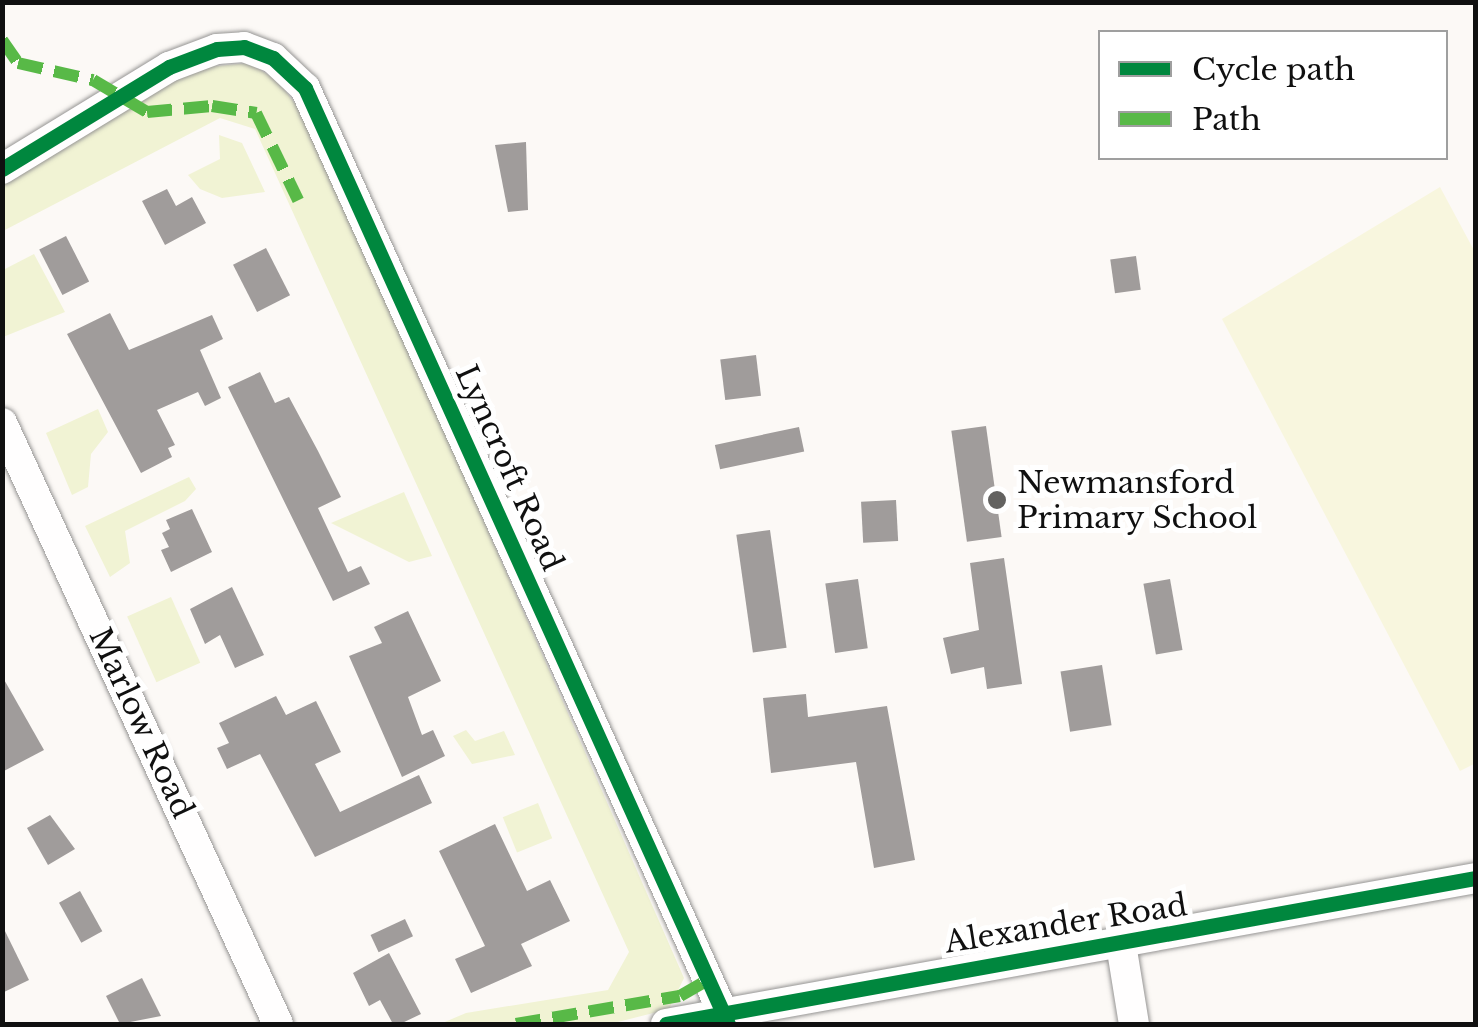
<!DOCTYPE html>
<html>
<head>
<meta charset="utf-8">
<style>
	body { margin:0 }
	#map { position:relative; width:1478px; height:1027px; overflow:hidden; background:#fcf9f6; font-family:"Libre Baskerville",serif }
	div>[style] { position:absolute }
	.green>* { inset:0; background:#f1f3d4; transform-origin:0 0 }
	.pitch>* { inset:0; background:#f8f6de }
	.building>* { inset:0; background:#a09c9b; transform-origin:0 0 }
	.roads { filter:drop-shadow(0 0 2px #969594) drop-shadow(0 0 2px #969594) }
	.minor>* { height:30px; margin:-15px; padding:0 15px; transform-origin:15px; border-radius:15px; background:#fffefe }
	.quiet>* { height:12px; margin-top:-6px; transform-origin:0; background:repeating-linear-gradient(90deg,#58b947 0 25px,transparent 0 37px) }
	.cycleway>* { height:15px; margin:-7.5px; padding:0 7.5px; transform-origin:7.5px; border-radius:7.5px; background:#00873e }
	.dots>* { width:28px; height:28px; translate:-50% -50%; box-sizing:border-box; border:5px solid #fff; border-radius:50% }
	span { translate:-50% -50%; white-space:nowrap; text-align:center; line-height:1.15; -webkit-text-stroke:10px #fff; paint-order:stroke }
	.street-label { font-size:30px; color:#101010 }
	.poi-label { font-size:30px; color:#101010 }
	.left { translate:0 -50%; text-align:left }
	.frame { position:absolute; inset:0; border:5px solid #101010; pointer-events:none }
	.legend { position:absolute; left:1098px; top:30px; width:350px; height:130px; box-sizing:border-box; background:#fff; border:2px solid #9f9f9f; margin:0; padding:12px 18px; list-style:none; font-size:30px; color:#101010 }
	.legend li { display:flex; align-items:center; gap:20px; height:50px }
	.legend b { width:50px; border:2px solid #9f9f9f }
</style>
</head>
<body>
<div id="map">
	<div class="green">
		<i style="clip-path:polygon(249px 63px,278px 81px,306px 118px,337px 186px,684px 978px,669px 1009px,610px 1024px,440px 1024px,466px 1013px,608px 990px,629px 952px,255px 129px,220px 118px,3px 231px,3px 183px,162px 87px,206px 67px)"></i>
		<i style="clip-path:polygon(219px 135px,242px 143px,265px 192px,222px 198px,200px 189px,188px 175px,220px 159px)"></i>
		<i style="clip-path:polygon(34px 254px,65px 312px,3px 337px,3px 270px)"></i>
		<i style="clip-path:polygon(98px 409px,108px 432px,91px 454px,88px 487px,72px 495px,46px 433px)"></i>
		<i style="clip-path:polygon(189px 477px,196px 489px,185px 501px,125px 531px,130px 563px,110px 577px,85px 526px)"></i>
		<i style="clip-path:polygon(404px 492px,432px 556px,409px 562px,331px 523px)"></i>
		<i style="left:171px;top:597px;width:72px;height:48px;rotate:66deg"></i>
		<i style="clip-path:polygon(466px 730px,475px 741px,504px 731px,515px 755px,472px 764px,453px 736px)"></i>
		<i style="left:538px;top:803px;width:38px;height:38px;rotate:68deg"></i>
	</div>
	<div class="pitch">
		<i style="clip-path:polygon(1440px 187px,1476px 254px,1476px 763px,1460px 771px,1222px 319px)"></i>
	</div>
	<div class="building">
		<i style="clip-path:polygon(526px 142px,528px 210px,508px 212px,495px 145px)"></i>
		<i style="clip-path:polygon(167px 189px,176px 206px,192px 197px,206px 223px,165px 245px,142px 201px)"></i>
		<i style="left:66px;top:236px;width:51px;height:30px;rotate:63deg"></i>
		<i style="left:266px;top:248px;width:53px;height:37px;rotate:63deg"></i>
		<i style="left:1136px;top:256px;width:34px;height:26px;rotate:82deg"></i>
		<i style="clip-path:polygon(110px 313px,129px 350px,212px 315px,223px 339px,200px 350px,221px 398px,205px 406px,198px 392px,157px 410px,175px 445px,168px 448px,172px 457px,141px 473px,67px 334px)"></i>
		<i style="left:756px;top:355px;width:41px;height:36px;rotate:83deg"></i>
		<i style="clip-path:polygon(260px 372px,275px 403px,289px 397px,318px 451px,341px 497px,318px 508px,348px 572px,361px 566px,370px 584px,333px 601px,228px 387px)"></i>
		<i style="left:986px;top:426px;width:112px;height:35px;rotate:82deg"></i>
		<i style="left:799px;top:427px;width:25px;height:86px;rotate:78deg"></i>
		<i style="left:896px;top:500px;width:41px;height:35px;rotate:87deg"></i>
		<i style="clip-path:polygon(192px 509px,212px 552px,171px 572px,161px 550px,169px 547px,162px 533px,170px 529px,166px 520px)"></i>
		<i style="left:770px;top:530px;width:119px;height:34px;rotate:82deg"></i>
		<i style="clip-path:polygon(1004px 558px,1022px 684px,987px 689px,984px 667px,951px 674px,943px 638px,979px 630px,970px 563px)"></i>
		<i style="left:858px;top:579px;width:70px;height:33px;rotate:82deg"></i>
		<i style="left:1170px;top:579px;width:72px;height:27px;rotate:80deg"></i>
		<i style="clip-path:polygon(232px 587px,264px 655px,235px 668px,220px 635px,205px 644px,190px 609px)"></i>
		<i style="clip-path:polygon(408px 611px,441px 681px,408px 697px,422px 735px,433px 730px,445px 756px,402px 777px,349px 656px,382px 643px,374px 627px)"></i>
		<i style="left:1102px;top:665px;width:61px;height:42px;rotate:81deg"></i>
		<i style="clip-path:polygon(2px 676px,44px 750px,2px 772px)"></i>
		<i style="clip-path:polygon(806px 694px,808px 717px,887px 706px,915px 860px,874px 868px,856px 762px,771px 773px,763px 698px)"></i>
		<i style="clip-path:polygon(276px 696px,286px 715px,316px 701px,341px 752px,315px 764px,340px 812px,419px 775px,432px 803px,315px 857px,260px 754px,227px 769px,217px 748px,229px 743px,219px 723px)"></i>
		<i style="clip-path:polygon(50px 815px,75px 849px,48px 865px,27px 828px)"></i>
		<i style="clip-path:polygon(495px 824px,527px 891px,550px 880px,570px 921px,521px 944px,532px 966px,471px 993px,455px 959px,485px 946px,439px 851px)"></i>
		<i style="left:80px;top:891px;width:46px;height:24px;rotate:61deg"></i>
		<i style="left:405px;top:919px;width:19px;height:38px;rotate:65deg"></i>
		<i style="clip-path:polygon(2px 925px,29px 980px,2px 993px)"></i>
		<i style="clip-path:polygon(389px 953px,421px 1014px,400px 1024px,393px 1024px,380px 1000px,369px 1006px,353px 973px)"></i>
		<i style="clip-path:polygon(142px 978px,161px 1016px,120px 1024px,106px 996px)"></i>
	</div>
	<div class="roads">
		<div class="minor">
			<i style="left:2px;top:169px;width:196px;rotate:-31.4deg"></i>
			<i style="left:169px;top:67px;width:51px;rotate:-20.6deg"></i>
			<i style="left:217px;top:49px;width:27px;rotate:-4deg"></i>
			<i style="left:244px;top:47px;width:31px;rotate:21deg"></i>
			<i style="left:273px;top:58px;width:44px;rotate:43.2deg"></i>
			<i style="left:305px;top:88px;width:1027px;rotate:65.68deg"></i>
			<i style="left:2px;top:423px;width:661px;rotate:65.33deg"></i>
			<i style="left:1121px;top:944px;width:81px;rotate:80.8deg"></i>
			<i style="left:666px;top:1024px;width:823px;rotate:-10.22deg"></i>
		</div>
	</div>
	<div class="quiet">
		<i style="left:2px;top:40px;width:28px;rotate:55deg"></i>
		<i style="left:18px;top:63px;width:77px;rotate:12.8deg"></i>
		<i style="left:93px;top:80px;width:63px;rotate:30.7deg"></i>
		<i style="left:147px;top:112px;width:65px;rotate:-5.3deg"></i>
		<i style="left:212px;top:106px;width:45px;rotate:9deg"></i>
		<i style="left:256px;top:113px;width:97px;rotate:64.2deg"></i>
		<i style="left:516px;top:1024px;width:166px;rotate:-9.7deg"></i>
		<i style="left:680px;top:996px;width:34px;rotate:-30deg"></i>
	</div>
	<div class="cycleway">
		<i style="left:2px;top:169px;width:196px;rotate:-31.4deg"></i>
		<i style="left:169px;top:67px;width:51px;rotate:-20.6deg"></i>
		<i style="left:217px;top:49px;width:27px;rotate:-4deg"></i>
		<i style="left:244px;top:47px;width:31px;rotate:21deg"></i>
		<i style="left:273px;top:58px;width:44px;rotate:43.2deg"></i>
		<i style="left:305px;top:88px;width:1027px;rotate:65.68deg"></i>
		<i style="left:666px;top:1024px;width:823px;rotate:-10.22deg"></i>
	</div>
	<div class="dots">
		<i style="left:997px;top:500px;background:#636260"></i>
	</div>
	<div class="street-label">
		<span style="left:509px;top:468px;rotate:66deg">Lyncroft Road</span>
		<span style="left:141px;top:723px;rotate:65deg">Marlow Road</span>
		<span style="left:1066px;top:924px;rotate:-9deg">Alexander Road</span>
	</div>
	<div class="poi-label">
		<span class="left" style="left:1017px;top:500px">Newmansford<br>Primary School</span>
	</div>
	<div class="frame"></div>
	<ul class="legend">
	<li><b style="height:12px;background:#00873e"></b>Cycle path</li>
	<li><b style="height:12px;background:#58b947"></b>Path</li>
	</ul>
</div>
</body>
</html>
